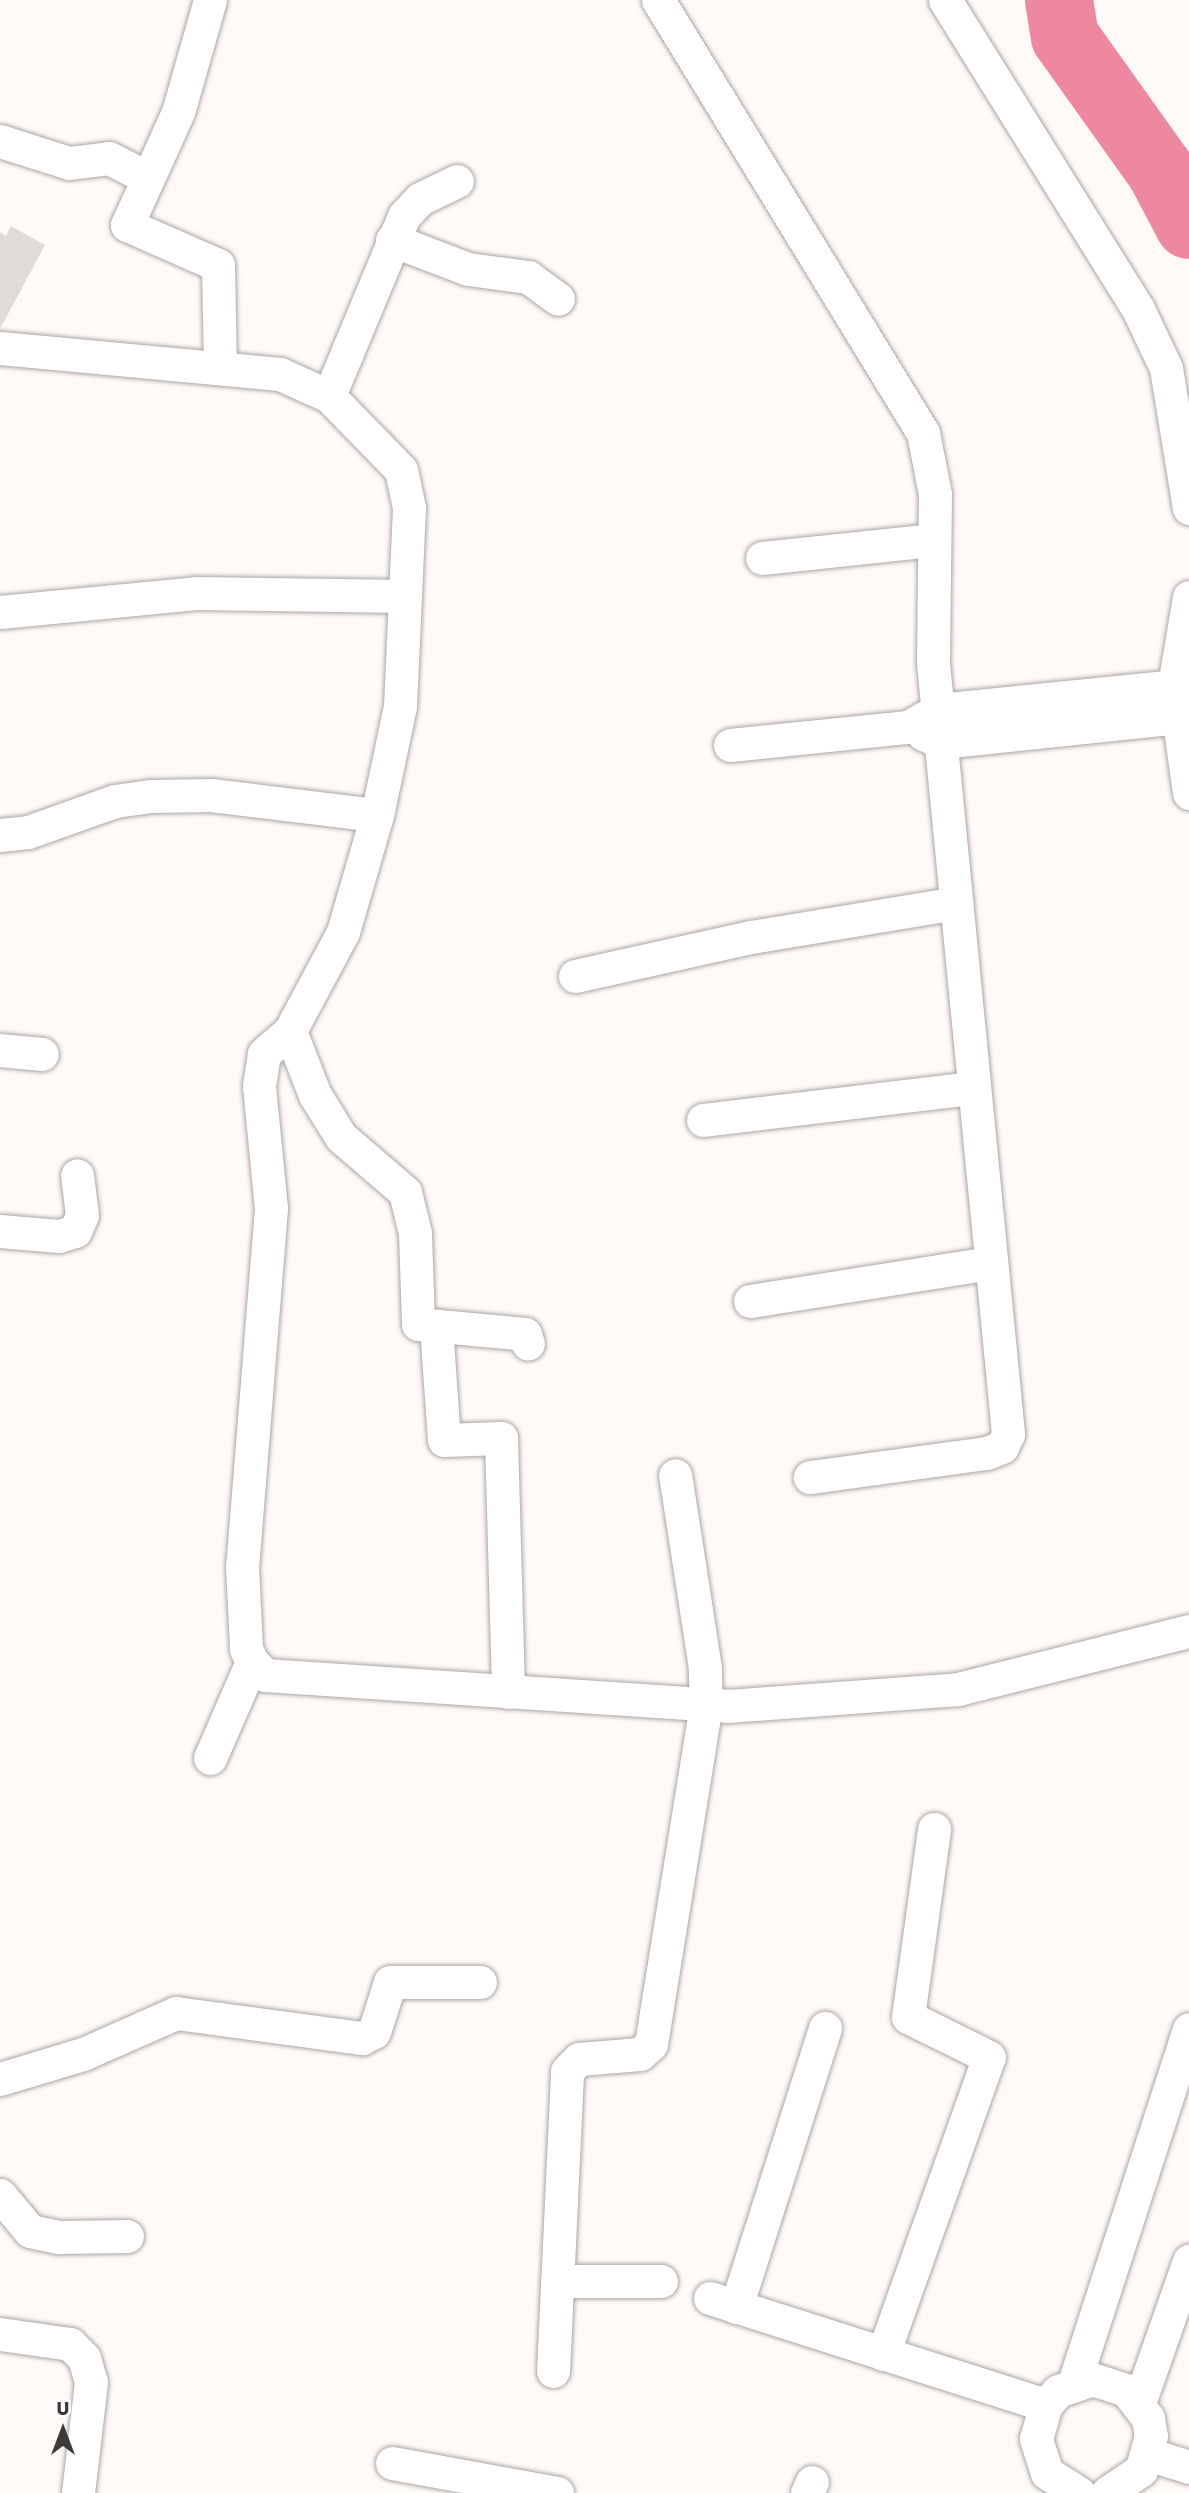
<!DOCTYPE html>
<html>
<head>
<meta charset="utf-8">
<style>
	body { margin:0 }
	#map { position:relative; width:1189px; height:2493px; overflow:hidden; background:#fffaf7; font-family:Jost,sans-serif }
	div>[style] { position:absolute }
	.river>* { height:68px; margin:-34px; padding:0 34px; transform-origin:34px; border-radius:34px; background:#ee88a0 }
	.building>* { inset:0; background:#dfdcd7 }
	.roads { filter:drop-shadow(0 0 2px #aba6a3) drop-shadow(0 0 2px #aba6a3) }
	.street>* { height:33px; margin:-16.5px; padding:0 16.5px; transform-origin:16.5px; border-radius:16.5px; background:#fff }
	span { translate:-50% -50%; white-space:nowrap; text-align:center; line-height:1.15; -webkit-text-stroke:5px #fff; paint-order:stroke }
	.north { position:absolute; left:28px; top:2395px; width:70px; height:70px; -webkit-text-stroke:5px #fff; paint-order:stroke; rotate:0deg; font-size:19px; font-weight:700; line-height:28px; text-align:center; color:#3d3b3a }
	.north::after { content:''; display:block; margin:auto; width:24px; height:32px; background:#3d3b3a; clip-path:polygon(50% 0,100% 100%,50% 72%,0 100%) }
</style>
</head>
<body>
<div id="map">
	<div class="river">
		<i style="left:1059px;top:0;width:37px;rotate:81deg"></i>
		<i style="left:1065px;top:37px;width:163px;rotate:54.5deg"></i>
		<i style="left:1160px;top:170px;width:62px;rotate:62.2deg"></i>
	</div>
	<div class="building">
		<i style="clip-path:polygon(11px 226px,45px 245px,0 329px,0 232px,6px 236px)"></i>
	</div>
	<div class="roads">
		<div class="street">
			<i style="left:210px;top:0;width:116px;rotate:105.9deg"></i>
			<i style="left:178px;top:112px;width:124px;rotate:114.3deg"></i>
			<i style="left:127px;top:225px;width:99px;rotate:23.7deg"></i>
			<i style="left:218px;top:265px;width:100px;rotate:88.9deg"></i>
			<i style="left:658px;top:0;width:508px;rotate:58.53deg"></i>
			<i style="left:923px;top:433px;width:62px;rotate:78.9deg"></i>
			<i style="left:935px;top:494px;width:169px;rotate:90.7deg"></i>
			<i style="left:933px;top:663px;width:775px;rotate:84.44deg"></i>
			<i style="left:1008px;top:1434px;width:14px;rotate:115deg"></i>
			<i style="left:1002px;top:1447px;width:17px;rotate:159deg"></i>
			<i style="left:986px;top:1453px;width:178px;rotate:172.2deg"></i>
			<i style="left:945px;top:0;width:364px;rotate:58deg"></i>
			<i style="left:1138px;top:309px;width:65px;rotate:64.6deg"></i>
			<i style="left:1166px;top:368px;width:142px;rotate:80.7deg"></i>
			<i style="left:0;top:141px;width:72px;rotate:17.7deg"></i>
			<i style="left:69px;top:163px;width:40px;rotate:-7.1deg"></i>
			<i style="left:109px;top:158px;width:42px;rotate:27.2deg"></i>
			<i style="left:392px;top:240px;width:81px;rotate:20.9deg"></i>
			<i style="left:468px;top:269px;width:61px;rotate:7.6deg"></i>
			<i style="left:528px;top:277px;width:37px;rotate:36deg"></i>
			<i style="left:0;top:348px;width:281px;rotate:5.3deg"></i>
			<i style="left:280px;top:374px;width:54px;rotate:24.2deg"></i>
			<i style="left:329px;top:396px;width:103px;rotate:45.8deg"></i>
			<i style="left:401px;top:470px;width:39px;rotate:78deg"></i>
			<i style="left:409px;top:508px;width:198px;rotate:92.6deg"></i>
			<i style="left:400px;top:706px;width:111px;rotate:101.9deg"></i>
			<i style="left:377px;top:815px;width:122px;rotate:106.2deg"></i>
			<i style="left:343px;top:932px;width:112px;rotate:118.2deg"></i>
			<i style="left:290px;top:1031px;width:35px;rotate:139deg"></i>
			<i style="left:264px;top:1054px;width:32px;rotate:99deg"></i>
			<i style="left:259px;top:1086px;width:123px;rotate:84.4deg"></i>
			<i style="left:271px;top:1208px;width:359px;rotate:94.6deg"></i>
			<i style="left:242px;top:1566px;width:83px;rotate:87.2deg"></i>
			<i style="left:246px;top:1649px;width:14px;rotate:65deg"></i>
			<i style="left:252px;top:1662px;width:18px;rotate:45deg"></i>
			<i style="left:265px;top:1675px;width:464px;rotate:3.8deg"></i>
			<i style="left:728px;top:1706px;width:231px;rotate:-4.2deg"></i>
			<i style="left:958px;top:1689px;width:238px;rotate:-14.1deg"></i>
			<i style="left:329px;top:396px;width:195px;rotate:-67.4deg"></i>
			<i style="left:404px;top:216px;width:23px;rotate:-47deg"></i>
			<i style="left:420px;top:199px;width:41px;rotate:-25.9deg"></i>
			<i style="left:762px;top:558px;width:173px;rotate:-6deg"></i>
			<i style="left:1189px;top:597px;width:90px;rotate:99.6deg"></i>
			<i style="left:1174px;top:686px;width:108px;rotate:82deg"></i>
			<i style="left:0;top:612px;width:197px;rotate:-5.5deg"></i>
			<i style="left:196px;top:593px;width:209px;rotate:0.8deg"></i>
			<i style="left:923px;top:734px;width:20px;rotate:24deg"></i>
			<i style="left:941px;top:742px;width:239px;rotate:-6deg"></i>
			<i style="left:730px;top:745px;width:179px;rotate:-5.8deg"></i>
			<i style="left:908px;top:727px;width:34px;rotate:-30deg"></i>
			<i style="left:938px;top:710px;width:237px;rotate:-5.8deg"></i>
			<i style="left:0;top:835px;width:28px;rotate:-6deg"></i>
			<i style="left:28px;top:832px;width:92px;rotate:-19.6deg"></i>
			<i style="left:115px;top:801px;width:37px;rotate:-8deg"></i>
			<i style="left:152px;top:796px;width:59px;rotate:-1deg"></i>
			<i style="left:211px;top:795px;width:167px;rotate:6.9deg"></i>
			<i style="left:575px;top:976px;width:180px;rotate:-12.5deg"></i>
			<i style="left:751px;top:937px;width:208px;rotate:-9.4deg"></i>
			<i style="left:290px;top:1031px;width:69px;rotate:68.7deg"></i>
			<i style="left:315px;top:1095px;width:49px;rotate:58.2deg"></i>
			<i style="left:341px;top:1137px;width:84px;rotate:40.7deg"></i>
			<i style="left:405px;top:1192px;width:42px;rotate:76.3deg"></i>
			<i style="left:415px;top:1233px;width:91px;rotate:88.1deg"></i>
			<i style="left:418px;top:1324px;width:107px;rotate:5.3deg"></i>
			<i style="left:525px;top:1334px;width:10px;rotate:73deg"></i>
			<i style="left:0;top:1050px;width:42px;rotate:5.4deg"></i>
			<i style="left:703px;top:1120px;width:272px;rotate:-6.8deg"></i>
			<i style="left:0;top:1231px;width:59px;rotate:4.8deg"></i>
			<i style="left:59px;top:1236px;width:17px;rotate:-17deg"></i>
			<i style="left:75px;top:1231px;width:17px;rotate:-66deg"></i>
			<i style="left:82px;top:1215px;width:40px;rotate:-97.1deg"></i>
			<i style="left:750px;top:1301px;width:243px;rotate:-9deg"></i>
			<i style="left:436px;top:1326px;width:114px;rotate:86deg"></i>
			<i style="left:444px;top:1440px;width:57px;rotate:-2deg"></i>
			<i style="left:501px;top:1438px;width:254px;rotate:88.4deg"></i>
			<i style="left:210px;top:1758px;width:105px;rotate:-66.4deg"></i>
			<i style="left:0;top:2079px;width:87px;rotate:-16.8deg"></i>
			<i style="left:83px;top:2054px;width:102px;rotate:-23.8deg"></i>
			<i style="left:176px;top:2013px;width:188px;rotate:7.7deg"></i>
			<i style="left:362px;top:2038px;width:13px;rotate:-27deg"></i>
			<i style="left:374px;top:2032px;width:52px;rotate:-72.3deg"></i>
			<i style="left:390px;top:1982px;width:90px"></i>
			<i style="left:0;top:2195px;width:47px;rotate:50.2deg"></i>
			<i style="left:30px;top:2231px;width:30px;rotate:12deg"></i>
			<i style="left:59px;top:2237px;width:68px;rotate:-0.8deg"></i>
			<i style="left:557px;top:2281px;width:104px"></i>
			<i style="left:710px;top:2298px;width:353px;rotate:17.7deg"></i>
			<i style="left:736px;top:2307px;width:293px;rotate:-72.3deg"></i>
			<i style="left:0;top:2334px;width:71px;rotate:8.1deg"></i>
			<i style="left:70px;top:2344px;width:20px;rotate:45deg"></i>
			<i style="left:84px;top:2358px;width:25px;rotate:74deg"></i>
			<i style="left:91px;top:2382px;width:112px;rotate:96.7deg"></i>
			<i style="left:883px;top:2354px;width:315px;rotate:-70.4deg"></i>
			<i style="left:989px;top:2057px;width:90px;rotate:-153.7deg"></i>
			<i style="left:908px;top:2017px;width:190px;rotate:-82.1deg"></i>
			<i style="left:553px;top:2371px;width:300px;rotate:-87.3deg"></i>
			<i style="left:567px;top:2071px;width:17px;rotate:-45deg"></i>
			<i style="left:579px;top:2059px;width:61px;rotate:-4.7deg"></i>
			<i style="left:640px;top:2054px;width:15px;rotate:-42deg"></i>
			<i style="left:651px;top:2044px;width:342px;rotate:-80.8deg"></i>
			<i style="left:706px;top:1706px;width:38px;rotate:-92deg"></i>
			<i style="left:705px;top:1668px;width:195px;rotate:-98.8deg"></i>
			<i style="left:1074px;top:2383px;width:372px;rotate:-72deg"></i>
			<i style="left:1139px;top:2403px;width:151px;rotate:-70.6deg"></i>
			<i style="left:1148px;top:2454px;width:43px;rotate:17.6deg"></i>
			<i style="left:392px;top:2463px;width:168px;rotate:10.3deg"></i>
			<i style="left:807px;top:2493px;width:12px;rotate:-66deg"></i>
			<i style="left:1079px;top:2493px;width:38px;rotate:-148deg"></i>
			<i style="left:1047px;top:2473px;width:36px;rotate:-108deg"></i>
			<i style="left:1036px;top:2439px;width:35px;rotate:-74deg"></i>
			<i style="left:1046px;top:2405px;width:18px;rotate:-49deg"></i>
			<i style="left:1058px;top:2391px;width:36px;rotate:-19deg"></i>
			<i style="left:1092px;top:2379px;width:36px;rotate:18deg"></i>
			<i style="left:1126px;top:2390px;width:36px;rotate:52deg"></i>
			<i style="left:1148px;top:2418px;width:18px;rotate:81deg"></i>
			<i style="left:1151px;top:2436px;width:35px;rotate:106deg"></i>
			<i style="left:1141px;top:2470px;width:41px;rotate:145.9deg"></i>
		</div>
	</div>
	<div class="north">U</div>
</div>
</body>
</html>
